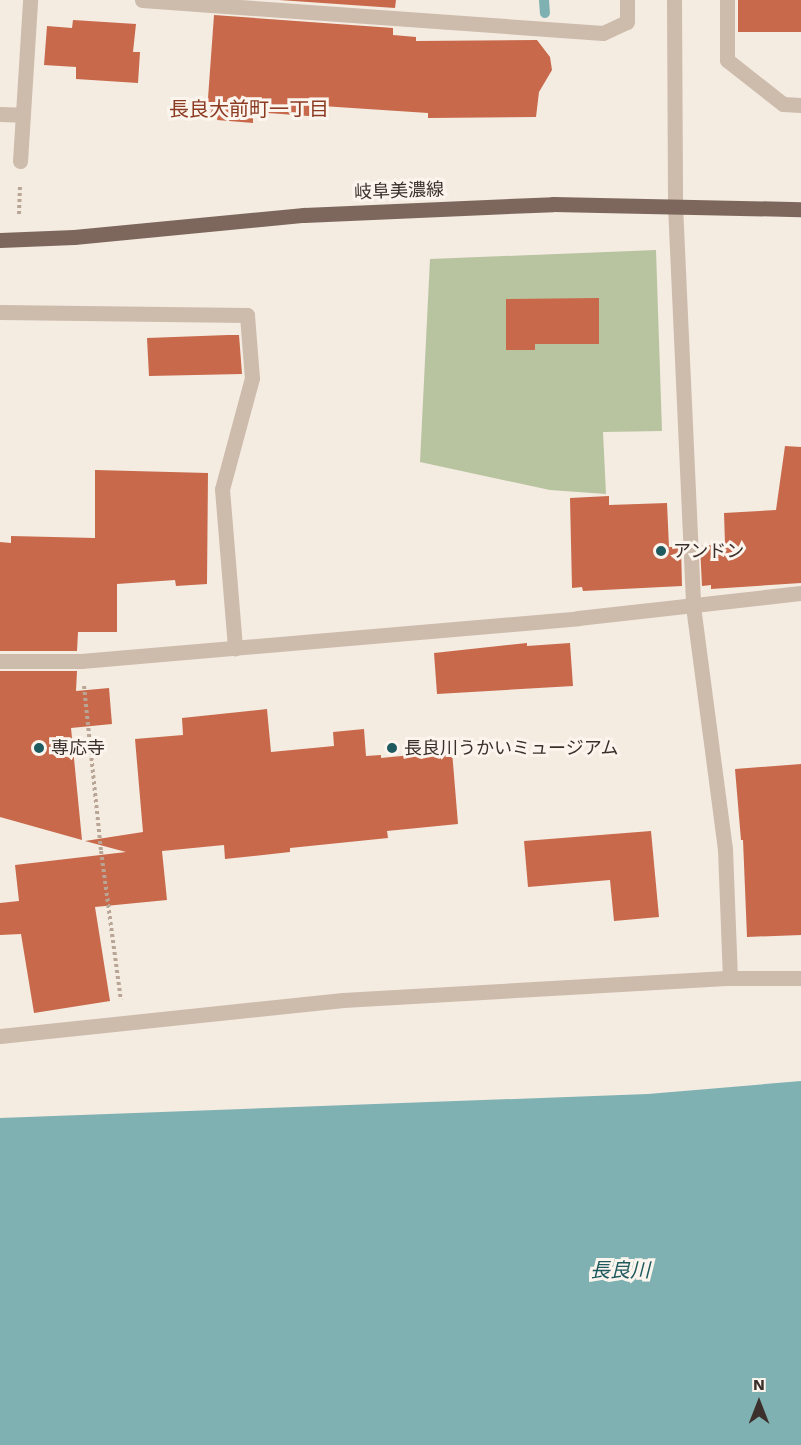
<!DOCTYPE html>
<html>
<head>
<meta charset="utf-8">
<style>
	body { margin:0 }
	#map { position:relative; width:801px; height:1445px; overflow:hidden; background:#f4ebe1; font-family:"Work Sans","Noto Sans JP",sans-serif }
	div>[style] { position:absolute }
	.green>* { inset:0; background:#b8c4a0 }
	.water>* { inset:0; background:#7fb0b2 }
	.stream>* { height:10px; margin:-5px; padding:0 5px; transform-origin:5px; border-radius:5px; background:#7fb0b2 }
	.building>* { inset:0; background:#c8694b; transform-origin:0 0 }
	.path>* { height:4px; margin-top:-2px; transform-origin:0; background:repeating-linear-gradient(90deg,#b9a596 0 3px,transparent 0 6px) }
	.service>* { height:15px; margin:-7.5px; padding:0 7.5px; transform-origin:7.5px; border-radius:7.5px; background:#cdbbac }
	.minor>* { height:15px; margin:-7.5px; padding:0 7.5px; transform-origin:7.5px; border-radius:7.5px; background:#cdbbac }
	.tertiary>* { height:15px; margin:-7.5px; padding:0 7.5px; transform-origin:7.5px; border-radius:7.5px; background:#cdbbac }
	.primary>* { height:15px; margin:-7.5px; padding:0 7.5px; transform-origin:7.5px; border-radius:7.5px; background:#7d675c }
	.dots>* { width:16px; height:16px; translate:-50% -50%; box-sizing:border-box; border:3px solid #fbf5ee; border-radius:50% }
	span { translate:-50% -50%; white-space:nowrap; text-align:center; line-height:1.15; -webkit-text-stroke:6px #fbf5ee; paint-order:stroke }
	.street-label { font-size:18px; color:#3b302b }
	.poi-label { font-size:18px; color:#3b302b }
	.left { translate:0 -50%; text-align:left }
	.neighbourhood-label { font-size:20px; color:#8c3b22 }
	.water-label { font-size:20px; color:#1f5a5e; font-style:italic }
	.north { position:absolute; left:729px; top:1373px; width:60px; height:60px; -webkit-text-stroke:4px #fbf5ee; paint-order:stroke; rotate:0deg; font-size:16px; font-weight:700; line-height:24px; text-align:center; color:#3b302b }
	.north::after { content:''; display:block; margin:auto; width:21px; height:27px; background:#3b302b; clip-path:polygon(50% 0,100% 100%,50% 72%,0 100%) }
</style>
</head>
<body>
<div id="map">
	<div class="green">
		<i style="clip-path:polygon(656px 250px,662px 431px,603px 432px,606px 494px,550px 490px,420px 462px,430px 259px)"></i>
	</div>
	<div class="water">
		<i style="clip-path:polygon(801px 1081px,801px 1445px,0 1445px,0 1118px,648px 1094px)"></i>
	</div>
	<div class="stream">
		<i style="left:544px;top:0;width:13px;rotate:86deg"></i>
	</div>
	<div class="building">
		<i style="clip-path:polygon(279px 0,396px 0,395px 8px)"></i>
		<i style="left:738px;top:0;width:63px;height:32px"></i>
		<i style="clip-path:polygon(214px 15px,393px 28px,393px 35px,416px 37px,416px 41px,537px 40px,550px 57px,552px 70px,539px 92px,536px 117px,428px 118px,428px 113px,322px 106px,322px 117px,253px 112px,253px 123px,217px 120px,218px 113px,207px 112px)"></i>
		<i style="clip-path:polygon(73px 20px,136px 24px,133px 52px,140px 52px,138px 83px,76px 79px,76px 67px,44px 65px,47px 26px,72px 28px)"></i>
		<i style="clip-path:polygon(599px 298px,599px 344px,535px 344px,535px 350px,506px 350px,506px 299px)"></i>
		<i style="clip-path:polygon(228px 335px,239px 335px,242px 374px,149px 376px,147px 338px)"></i>
		<i style="clip-path:polygon(785px 446px,801px 447px,801px 583px,711px 589px,711px 585px,702px 586px,700px 546px,725px 544px,724px 513px,776px 510px)"></i>
		<i style="clip-path:polygon(95px 470px,208px 473px,207px 584px,176px 586px,175px 580px,117px 584px,117px 632px,78px 632px,77px 651px,0 651px,0 542px,11px 543px,11px 536px,95px 538px)"></i>
		<i style="clip-path:polygon(609px 496px,609px 505px,667px 503px,669px 547px,681px 547px,682px 586px,583px 591px,582px 587px,572px 588px,570px 498px)"></i>
		<i style="clip-path:polygon(527px 643px,527px 646px,570px 643px,573px 686px,437px 694px,434px 653px)"></i>
		<i style="clip-path:polygon(0 671px,77px 671px,76px 691px,109px 688px,112px 724px,71px 728px,82px 840px,0 817px)"></i>
		<i style="clip-path:polygon(267px 709px,271px 752px,334px 746px,333px 732px,364px 729px,366px 756px,381px 755px,381px 758px,452px 751px,458px 824px,387px 831px,388px 838px,290px 848px,290px 852px,225px 859px,224px 845px,162px 851px,167px 900px,95px 907px,110px 1001px,34px 1013px,21px 934px,0 935px,0 903px,19px 901px,15px 865px,126px 852px,85px 841px,143px 832px,135px 739px,183px 735px,182px 718px)"></i>
		<i style="clip-path:polygon(801px 764px,801px 935px,747px 937px,743px 840px,741px 840px,735px 769px)"></i>
		<i style="clip-path:polygon(651px 831px,659px 917px,614px 921px,610px 880px,528px 887px,524px 841px)"></i>
	</div>
	<div class="path">
		<i style="left:19px;top:214px;width:29px;rotate:-88deg"></i>
		<i style="left:84px;top:686px;width:166px;rotate:84.1deg"></i>
		<i style="left:101px;top:851px;width:150px;rotate:82.4deg"></i>
	</div>
	<div class="service">
		<i style="left:0;top:114px;width:23px;rotate:2deg"></i>
		<i style="left:0;top:312px;width:247px;rotate:0.7deg"></i>
		<i style="left:247px;top:315px;width:63px;rotate:85.5deg"></i>
		<i style="left:252px;top:378px;width:115px;rotate:105.1deg"></i>
		<i style="left:222px;top:489px;width:160px;rotate:85.3deg"></i>
	</div>
	<div class="minor">
		<i style="left:142px;top:0;width:462px;rotate:4.1deg"></i>
		<i style="left:603px;top:33px;width:26px;rotate:-25deg"></i>
		<i style="left:627px;top:22px;width:22px;rotate:-90deg"></i>
		<i style="left:727px;top:0;width:60px;rotate:90deg"></i>
		<i style="left:727px;top:60px;width:71px;rotate:38.2deg"></i>
		<i style="left:783px;top:104px;width:18px;rotate:3deg"></i>
		<i style="left:20px;top:161px;width:161px;rotate:-86.4deg"></i>
		<i style="left:675px;top:205px;width:401px;rotate:87.4deg"></i>
		<i style="left:693px;top:606px;width:245px;rotate:82.5deg"></i>
		<i style="left:725px;top:849px;width:129px;rotate:87.8deg"></i>
		<i style="left:0;top:661px;width:81px"></i>
		<i style="left:81px;top:661px;width:499px;rotate:-4.9deg"></i>
		<i style="left:578px;top:618px;width:224px;rotate:-6.4deg"></i>
		<i style="left:0;top:1036px;width:345px;rotate:-6deg"></i>
		<i style="left:343px;top:1000px;width:388px;rotate:-3.3deg"></i>
		<i style="left:730px;top:978px;width:71px"></i>
	</div>
	<div class="tertiary">
		<i style="left:674px;top:0;width:205px;rotate:89.7deg"></i>
	</div>
	<div class="primary">
		<i style="left:0;top:240px;width:74px;rotate:-2.3deg"></i>
		<i style="left:74px;top:237px;width:231px;rotate:-5.5deg"></i>
		<i style="left:304px;top:215px;width:249px;rotate:-2.5deg"></i>
		<i style="left:553px;top:204px;width:248px;rotate:1.2deg"></i>
	</div>
	<div class="dots">
		<i style="left:661px;top:551px;background:#1f5a5e"></i>
		<i style="left:39px;top:748px;background:#1f5a5e"></i>
		<i style="left:392px;top:748px;background:#1f5a5e"></i>
	</div>
	<div class="street-label">
		<span style="left:399px;top:191px;rotate:-2deg">岐阜美濃線</span>
	</div>
	<div class="poi-label">
		<span class="left" style="left:673px;top:551px">アンドン</span>
		<span class="left" style="left:51px;top:748px">専応寺</span>
		<span class="left" style="left:404px;top:748px">長良川うかいミュージアム</span>
	</div>
	<div class="neighbourhood-label">
		<span style="left:249px;top:109px">長良大前町一丁目</span>
	</div>
	<div class="water-label">
		<span style="left:620px;top:1270px">長良川</span>
	</div>
	<div class="north">N</div>
</div>
</body>
</html>
